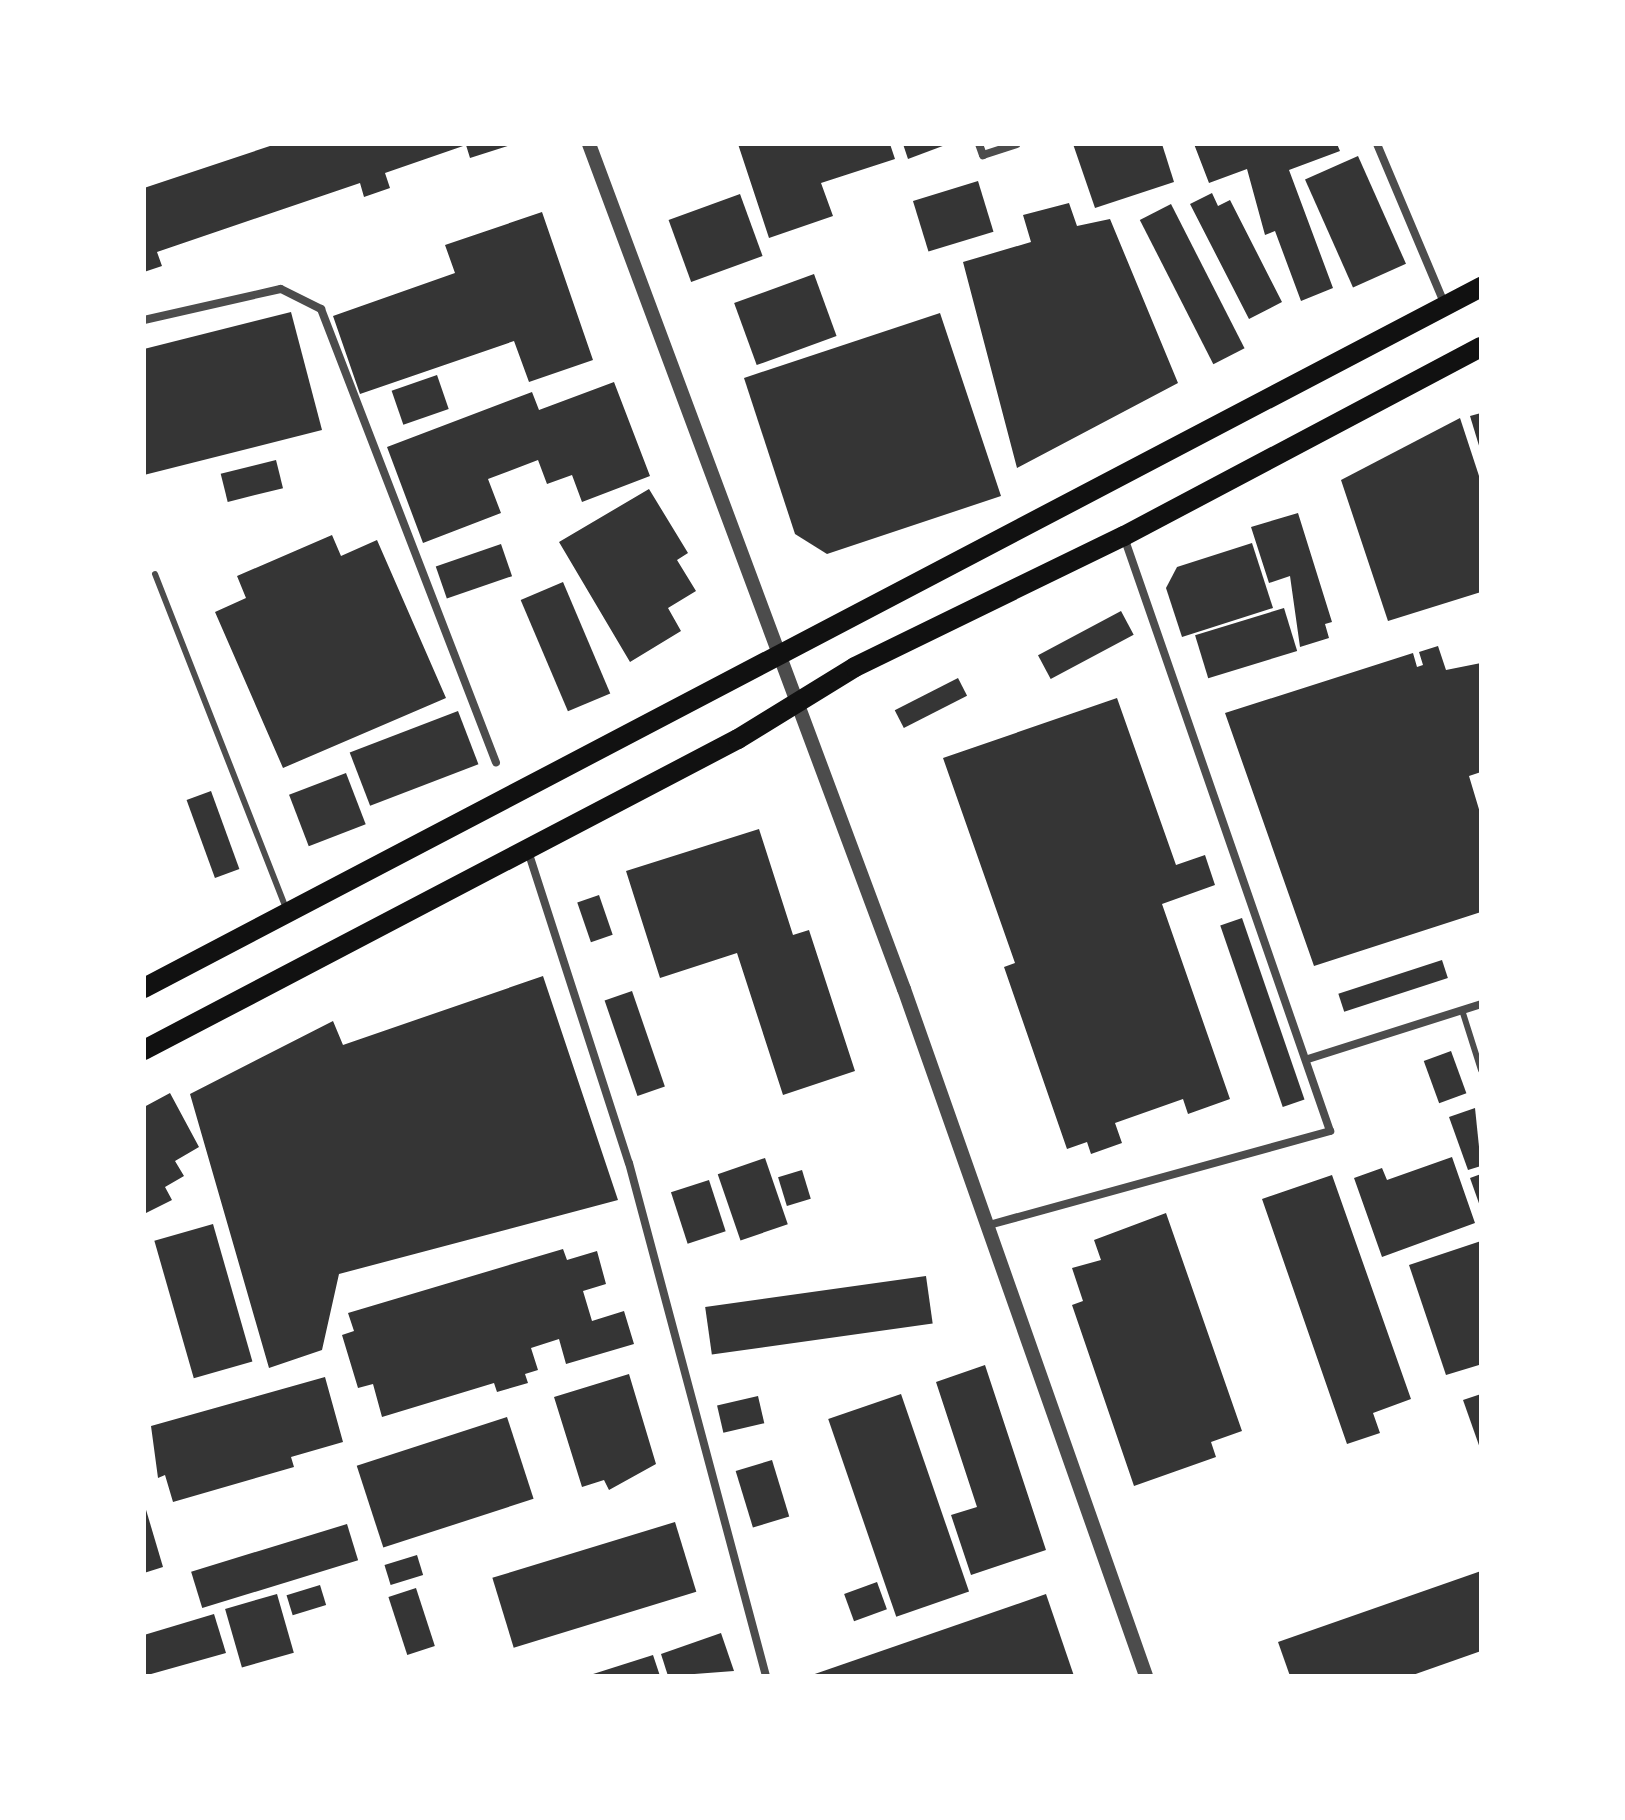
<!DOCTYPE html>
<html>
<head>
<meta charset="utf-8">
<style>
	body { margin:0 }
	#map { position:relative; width:1625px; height:1820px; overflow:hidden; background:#fff; font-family:Montserrat,sans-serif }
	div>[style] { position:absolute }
	.building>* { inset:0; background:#353535; transform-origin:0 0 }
	.service>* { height:6px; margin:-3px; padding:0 3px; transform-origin:3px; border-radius:3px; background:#4c4c4c }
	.minor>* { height:8px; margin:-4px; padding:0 4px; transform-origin:4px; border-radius:4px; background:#4c4c4c }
	.tertiary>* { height:14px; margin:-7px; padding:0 7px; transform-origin:7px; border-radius:7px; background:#4c4c4c }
	.primary>* { height:20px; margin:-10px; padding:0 10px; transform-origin:10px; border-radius:10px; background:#111 }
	span { translate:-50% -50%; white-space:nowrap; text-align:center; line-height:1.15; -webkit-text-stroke:6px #fff; paint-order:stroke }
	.frame { position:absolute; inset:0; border:146px solid #fff; pointer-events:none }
</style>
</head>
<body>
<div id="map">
	<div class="building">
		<i style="clip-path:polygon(276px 144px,510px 144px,511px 145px,470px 158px,466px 145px,385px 173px,390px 188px,364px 197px,360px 183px,157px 252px,162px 266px,144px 272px,144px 188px)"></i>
		<i style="clip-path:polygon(738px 144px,890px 144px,895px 159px,821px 183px,833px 216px,769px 238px)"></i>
		<i style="clip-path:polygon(903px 144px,948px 144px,908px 159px)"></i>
		<i style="clip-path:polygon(1073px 144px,1162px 144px,1174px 182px,1095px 208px)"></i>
		<i style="clip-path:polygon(1194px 144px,1337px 144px,1340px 151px,1289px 170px,1333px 288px,1301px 301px,1275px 231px,1265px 235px,1247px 169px,1209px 183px)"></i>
		<i style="left:1358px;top:156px;width:118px;height:58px;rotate:66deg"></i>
		<i style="left:978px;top:181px;width:53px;height:68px;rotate:73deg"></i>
		<i style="clip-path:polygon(1212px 193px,1218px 206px,1230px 200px,1282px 302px,1249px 319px,1190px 204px)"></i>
		<i style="left:740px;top:194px;width:66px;height:76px;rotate:70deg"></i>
		<i style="clip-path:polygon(1069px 203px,1077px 226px,1110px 219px,1178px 383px,1017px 468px,963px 262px,1031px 242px,1023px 215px)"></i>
		<i style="left:1171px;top:204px;width:162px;height:35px;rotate:63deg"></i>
		<i style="clip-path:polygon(542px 212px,593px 360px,529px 382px,514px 341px,360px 394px,333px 316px,455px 273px,445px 245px)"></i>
		<i style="left:814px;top:274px;width:66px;height:85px;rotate:70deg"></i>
		<i style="clip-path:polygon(291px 312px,322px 430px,144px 475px,144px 349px)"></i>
		<i style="clip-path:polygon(940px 313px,1001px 496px,827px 554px,795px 534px,744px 378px)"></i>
		<i style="left:437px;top:375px;width:36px;height:48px;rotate:71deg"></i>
		<i style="clip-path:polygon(614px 382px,650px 476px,582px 502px,572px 475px,547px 484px,538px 460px,488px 479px,501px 513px,423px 543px,387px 447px,532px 392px,539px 410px)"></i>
		<i style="clip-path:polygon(1481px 413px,1481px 448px,1480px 449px,1470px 416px)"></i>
		<i style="clip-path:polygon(1460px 418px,1481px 482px,1481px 592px,1388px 621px,1341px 480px)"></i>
		<i style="left:276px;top:460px;width:29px;height:57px;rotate:76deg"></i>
		<i style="clip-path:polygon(649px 489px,688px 553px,677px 560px,696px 591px,668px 608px,681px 631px,630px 662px,559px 542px)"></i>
		<i style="clip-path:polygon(1298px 513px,1332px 622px,1325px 624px,1329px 638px,1300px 647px,1290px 576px,1269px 583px,1251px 527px)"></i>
		<i style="clip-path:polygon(332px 535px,341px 556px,377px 540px,446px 698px,283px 768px,215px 612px,246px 598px,237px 576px)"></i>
		<i style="clip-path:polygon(1252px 543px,1273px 608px,1182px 637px,1166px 588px,1177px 567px)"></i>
		<i style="left:501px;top:544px;width:34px;height:69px;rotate:71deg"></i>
		<i style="left:563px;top:582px;width:121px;height:46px;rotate:67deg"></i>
		<i style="left:1284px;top:608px;width:45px;height:93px;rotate:73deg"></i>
		<i style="left:1121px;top:611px;width:27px;height:94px;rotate:62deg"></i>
		<i style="clip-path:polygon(1438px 646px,1446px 670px,1481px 663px,1481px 772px,1469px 776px,1481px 816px,1481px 912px,1314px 966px,1225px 713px,1413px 653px,1417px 667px,1423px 665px,1419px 652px)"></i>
		<i style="left:958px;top:678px;width:20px;height:71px;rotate:63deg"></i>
		<i style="clip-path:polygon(1117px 698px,1176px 865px,1205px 855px,1215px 885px,1162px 904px,1230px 1099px,1188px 1114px,1183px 1099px,1115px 1123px,1122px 1143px,1091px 1154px,1087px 1142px,1067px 1149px,1004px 967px,1015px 963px,943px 758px)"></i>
		<i style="left:458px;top:711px;width:57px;height:116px;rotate:69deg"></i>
		<i style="left:346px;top:773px;width:55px;height:61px;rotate:69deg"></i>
		<i style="left:211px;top:791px;width:83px;height:26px;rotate:70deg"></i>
		<i style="clip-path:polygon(759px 829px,793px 935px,809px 930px,855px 1071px,783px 1095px,737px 953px,660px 978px,626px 871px)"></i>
		<i style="left:599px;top:895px;width:42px;height:23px;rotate:71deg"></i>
		<i style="left:1242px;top:918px;width:192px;height:23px;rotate:71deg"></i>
		<i style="left:1442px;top:960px;width:19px;height:109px;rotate:72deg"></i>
		<i style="clip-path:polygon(543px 976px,618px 1200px,339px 1274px,322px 1350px,269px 1368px,190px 1094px,333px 1021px,343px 1045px)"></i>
		<i style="left:632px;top:991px;width:101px;height:29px;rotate:71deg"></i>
		<i style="left:1451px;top:1051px;width:45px;height:29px;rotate:70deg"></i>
		<i style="clip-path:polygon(170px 1093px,199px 1147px,175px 1161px,184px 1176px,165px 1187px,172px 1200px,144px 1214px,144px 1107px)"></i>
		<i style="clip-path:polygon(1475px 1108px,1481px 1166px,1468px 1170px,1449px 1117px)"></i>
		<i style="clip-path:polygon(1452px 1157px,1475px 1223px,1382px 1257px,1354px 1178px,1382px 1168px,1387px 1180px)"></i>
		<i style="left:765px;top:1158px;width:70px;height:50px;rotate:71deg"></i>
		<i style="left:802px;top:1170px;width:30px;height:25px;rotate:73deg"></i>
		<i style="clip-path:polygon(1481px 1174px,1481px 1209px,1470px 1178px)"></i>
		<i style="clip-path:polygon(1332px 1175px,1411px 1399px,1373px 1413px,1380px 1433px,1347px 1444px,1262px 1199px)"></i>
		<i style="left:709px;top:1180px;width:54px;height:40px;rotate:72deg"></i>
		<i style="clip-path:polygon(1166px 1213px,1242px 1431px,1211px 1442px,1216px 1457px,1134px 1486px,1072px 1305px,1083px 1301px,1072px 1268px,1101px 1260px,1094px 1240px)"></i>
		<i style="left:213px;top:1224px;width:143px;height:61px;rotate:74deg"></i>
		<i style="clip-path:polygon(1481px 1241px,1479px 1365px,1446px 1375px,1409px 1265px)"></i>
		<i style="clip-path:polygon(563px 1249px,567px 1260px,597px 1251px,606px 1284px,583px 1291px,592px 1321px,624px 1311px,634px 1344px,566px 1364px,559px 1339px,531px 1348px,538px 1370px,525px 1374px,528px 1383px,497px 1392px,494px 1383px,382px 1417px,373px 1384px,358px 1388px,342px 1335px,354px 1331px,348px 1313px)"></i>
		<i style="left:926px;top:1276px;width:48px;height:223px;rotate:82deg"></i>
		<i style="clip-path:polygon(985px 1365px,1046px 1550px,971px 1575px,951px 1515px,977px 1507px,936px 1382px)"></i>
		<i style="clip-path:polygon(629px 1374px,656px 1464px,609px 1490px,604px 1480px,582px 1487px,554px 1397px)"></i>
		<i style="clip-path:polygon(325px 1377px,343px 1442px,291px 1457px,294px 1467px,173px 1502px,165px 1475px,158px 1478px,151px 1426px)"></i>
		<i style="left:901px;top:1394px;width:209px;height:77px;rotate:71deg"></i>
		<i style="clip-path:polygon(1481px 1394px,1481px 1451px,1463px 1400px)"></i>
		<i style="left:758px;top:1396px;width:28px;height:42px;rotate:77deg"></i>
		<i style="left:507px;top:1417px;width:86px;height:158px;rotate:72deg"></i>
		<i style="left:772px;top:1460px;width:59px;height:38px;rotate:73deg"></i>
		<i style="clip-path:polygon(144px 1503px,163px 1567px,144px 1573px)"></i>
		<i style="left:675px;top:1522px;width:73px;height:191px;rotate:73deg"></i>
		<i style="left:347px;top:1524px;width:38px;height:163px;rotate:73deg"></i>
		<i style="left:417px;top:1555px;width:21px;height:34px;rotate:73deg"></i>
		<i style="clip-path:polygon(1481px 1571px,1481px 1651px,1410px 1676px,1290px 1676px,1278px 1642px)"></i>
		<i style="left:877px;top:1582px;width:29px;height:35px;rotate:70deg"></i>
		<i style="left:320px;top:1585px;width:21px;height:35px;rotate:73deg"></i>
		<i style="left:416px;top:1588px;width:61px;height:29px;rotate:72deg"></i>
		<i style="left:277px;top:1594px;width:61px;height:54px;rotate:74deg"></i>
		<i style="clip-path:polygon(1046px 1594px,1074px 1676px,809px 1676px)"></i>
		<i style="clip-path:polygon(214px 1614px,226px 1653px,144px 1676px,144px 1635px)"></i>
		<i style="clip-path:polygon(721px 1633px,734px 1671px,668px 1676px,661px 1654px)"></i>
		<i style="clip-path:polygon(653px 1655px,660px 1676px,591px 1676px,590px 1675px)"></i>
	</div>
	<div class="service">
		<i style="left:155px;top:574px;width:361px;rotate:68.6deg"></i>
		<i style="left:1462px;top:1010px;width:63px;rotate:72.4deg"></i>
	</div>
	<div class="minor">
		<i style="left:979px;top:144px;width:12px;rotate:70deg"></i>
		<i style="left:983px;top:155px;width:35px;rotate:-18deg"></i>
		<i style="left:1377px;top:144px;width:175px;rotate:67.1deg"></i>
		<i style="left:144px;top:320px;width:140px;rotate:-12.8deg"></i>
		<i style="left:281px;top:289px;width:45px;rotate:26.6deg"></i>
		<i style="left:321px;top:309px;width:486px;rotate:68.9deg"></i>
		<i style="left:528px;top:851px;width:328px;rotate:72.1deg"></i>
		<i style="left:629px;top:1163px;width:531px;rotate:75.05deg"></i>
		<i style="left:1308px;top:1059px;width:182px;rotate:-17.6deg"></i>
		<i style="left:989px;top:1225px;width:354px;rotate:-15.4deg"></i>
		<i style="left:1330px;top:1131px;width:629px;rotate:-109.13deg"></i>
	</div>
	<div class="tertiary">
		<i style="left:589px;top:144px;width:902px;rotate:69.56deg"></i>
		<i style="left:904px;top:989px;width:728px;rotate:70.59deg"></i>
	</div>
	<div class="primary">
		<i style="left:144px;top:988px;width:1510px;rotate:-27.67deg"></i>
		<i style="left:144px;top:1050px;width:670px;rotate:-27.64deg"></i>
		<i style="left:738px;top:739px;width:137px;rotate:-31.6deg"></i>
		<i style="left:855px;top:667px;width:299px;rotate:-26deg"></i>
		<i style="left:1124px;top:536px;width:404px;rotate:-27.9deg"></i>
	</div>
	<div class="frame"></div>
</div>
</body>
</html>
